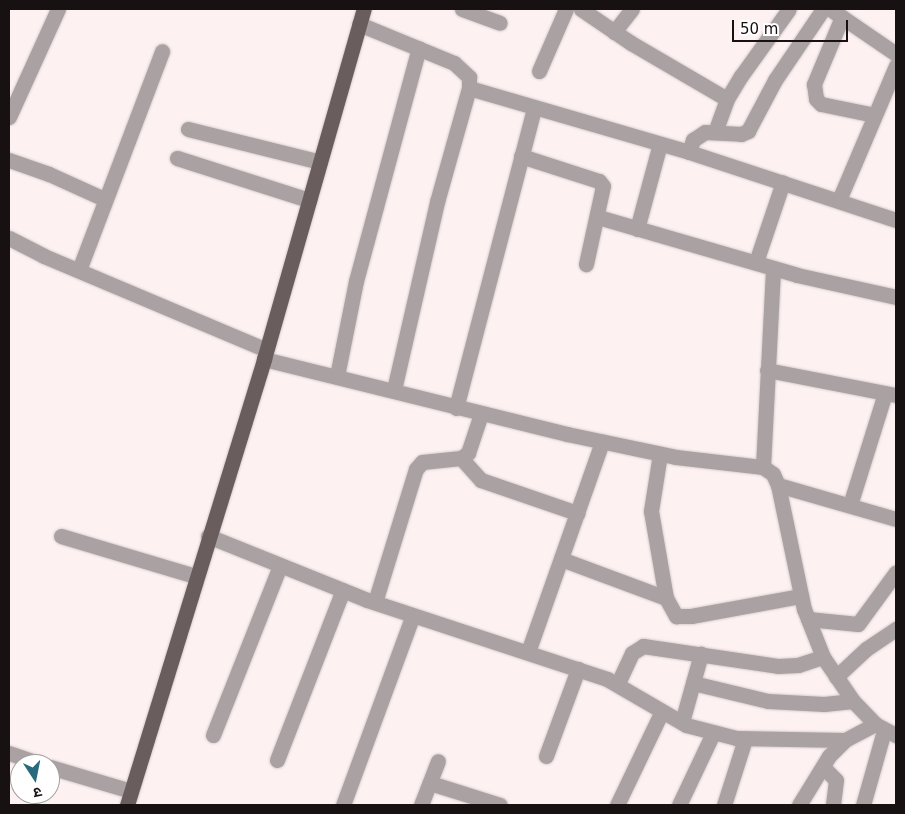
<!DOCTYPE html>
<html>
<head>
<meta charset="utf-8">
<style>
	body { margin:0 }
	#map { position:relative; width:905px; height:814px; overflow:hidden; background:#fdf1f2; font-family:"DejaVu Sans","Noto Sans Devanagari",sans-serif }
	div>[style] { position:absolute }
	.roads { filter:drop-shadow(0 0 1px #d8cdce) drop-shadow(0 0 1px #d8cdce) }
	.minor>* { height:15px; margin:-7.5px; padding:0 7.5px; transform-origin:7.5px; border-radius:7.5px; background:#a9a1a2 }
	.major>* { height:15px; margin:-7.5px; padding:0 7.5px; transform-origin:7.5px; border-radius:7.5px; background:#6a5d5e }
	span { translate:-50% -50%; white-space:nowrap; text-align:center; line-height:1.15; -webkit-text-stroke:4px #fff; paint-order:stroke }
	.frame { position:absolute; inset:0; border:10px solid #181112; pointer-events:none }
	.north { position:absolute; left:10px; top:754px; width:50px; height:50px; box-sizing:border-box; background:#fff; border:1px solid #a3a0a0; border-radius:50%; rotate:169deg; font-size:14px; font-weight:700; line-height:20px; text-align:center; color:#181112 }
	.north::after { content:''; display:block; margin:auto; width:18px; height:22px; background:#286a7d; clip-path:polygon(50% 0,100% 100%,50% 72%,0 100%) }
	.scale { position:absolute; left:732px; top:20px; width:116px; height:22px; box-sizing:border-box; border:2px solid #181112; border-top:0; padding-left:6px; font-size:15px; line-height:18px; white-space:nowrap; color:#181112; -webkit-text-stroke:4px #fff; paint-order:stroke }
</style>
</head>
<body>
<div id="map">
	<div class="roads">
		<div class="minor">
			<i style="left:462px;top:9px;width:40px;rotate:20.2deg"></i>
			<i style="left:581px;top:9px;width:60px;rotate:34.2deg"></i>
			<i style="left:631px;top:43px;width:111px;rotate:30.3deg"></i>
			<i style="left:833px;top:11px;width:76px;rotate:34.3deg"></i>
			<i style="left:842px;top:17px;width:73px;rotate:112.7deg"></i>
			<i style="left:814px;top:84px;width:15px;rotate:82deg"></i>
			<i style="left:816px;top:99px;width:7px;rotate:45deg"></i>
			<i style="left:821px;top:104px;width:54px;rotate:11.7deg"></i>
			<i style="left:359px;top:24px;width:103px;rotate:22.3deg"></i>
			<i style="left:454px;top:63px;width:21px;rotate:43deg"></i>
			<i style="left:469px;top:77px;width:11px;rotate:90deg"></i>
			<i style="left:469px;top:88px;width:118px;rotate:105.7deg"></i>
			<i style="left:437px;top:202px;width:193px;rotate:102.9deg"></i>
			<i style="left:614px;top:32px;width:29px;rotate:-52deg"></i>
			<i style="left:539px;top:71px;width:68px;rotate:-66.5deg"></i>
			<i style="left:469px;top:88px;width:229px;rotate:16.2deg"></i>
			<i style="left:689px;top:152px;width:218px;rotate:18.2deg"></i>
			<i style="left:9px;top:117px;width:119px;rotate:-65.6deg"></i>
			<i style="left:188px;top:129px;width:136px;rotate:14deg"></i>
			<i style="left:715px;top:132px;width:35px;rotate:-70deg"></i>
			<i style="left:727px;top:99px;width:27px;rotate:-59deg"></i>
			<i style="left:741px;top:76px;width:82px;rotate:-54.4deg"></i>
			<i style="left:689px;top:152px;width:13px;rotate:-72deg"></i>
			<i style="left:693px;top:140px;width:14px;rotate:-34deg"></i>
			<i style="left:705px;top:132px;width:36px;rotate:3deg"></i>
			<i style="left:741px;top:134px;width:8px;rotate:-23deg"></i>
			<i style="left:748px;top:131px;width:58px;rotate:-62.1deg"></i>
			<i style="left:775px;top:80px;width:86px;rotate:-55.9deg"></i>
			<i style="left:521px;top:156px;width:82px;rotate:17.8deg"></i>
			<i style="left:599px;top:181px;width:6px;rotate:51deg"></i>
			<i style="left:603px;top:186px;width:80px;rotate:102.3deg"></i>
			<i style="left:177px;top:158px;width:139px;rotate:17.7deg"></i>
			<i style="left:9px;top:160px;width:42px;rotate:19.3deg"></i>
			<i style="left:49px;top:174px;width:60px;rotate:24.4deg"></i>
			<i style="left:839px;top:200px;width:146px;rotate:-67deg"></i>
			<i style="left:598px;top:217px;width:207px;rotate:16.2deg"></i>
			<i style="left:797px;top:275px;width:101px;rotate:12.5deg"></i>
			<i style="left:637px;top:229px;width:88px;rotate:-74.9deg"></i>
			<i style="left:9px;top:238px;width:39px;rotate:27deg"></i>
			<i style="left:44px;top:256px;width:241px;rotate:22.9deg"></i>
			<i style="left:756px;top:262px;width:84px;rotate:-71.4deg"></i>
			<i style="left:79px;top:270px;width:234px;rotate:-69.2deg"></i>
			<i style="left:264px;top:359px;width:312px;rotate:13.9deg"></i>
			<i style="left:567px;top:434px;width:111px;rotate:11.9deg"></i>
			<i style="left:676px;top:457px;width:88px;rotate:6.6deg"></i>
			<i style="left:763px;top:467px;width:12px;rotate:35deg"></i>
			<i style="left:773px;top:474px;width:12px;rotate:66deg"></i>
			<i style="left:778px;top:485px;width:127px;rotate:78.2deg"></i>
			<i style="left:804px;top:609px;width:52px;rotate:68.4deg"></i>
			<i style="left:823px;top:657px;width:53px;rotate:55.7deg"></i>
			<i style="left:853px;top:701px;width:32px;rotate:46deg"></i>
			<i style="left:875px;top:724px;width:24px;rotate:28deg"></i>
			<i style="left:767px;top:370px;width:131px;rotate:11deg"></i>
			<i style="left:337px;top:376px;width:97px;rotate:-78.7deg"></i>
			<i style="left:356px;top:281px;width:241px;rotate:-74.9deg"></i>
			<i style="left:456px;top:408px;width:310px;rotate:-75.4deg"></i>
			<i style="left:660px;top:454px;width:58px;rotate:99deg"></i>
			<i style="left:651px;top:511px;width:88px;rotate:80.2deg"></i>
			<i style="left:666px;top:598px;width:21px;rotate:61deg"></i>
			<i style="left:676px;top:616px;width:15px"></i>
			<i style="left:691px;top:616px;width:112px;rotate:-10.3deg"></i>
			<i style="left:461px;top:458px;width:30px;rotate:48deg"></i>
			<i style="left:481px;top:480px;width:102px;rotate:19deg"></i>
			<i style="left:763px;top:467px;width:199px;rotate:-87.1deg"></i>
			<i style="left:778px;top:485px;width:123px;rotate:16.1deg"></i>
			<i style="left:850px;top:505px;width:117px;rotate:-72.6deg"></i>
			<i style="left:61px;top:536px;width:140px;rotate:16.6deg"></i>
			<i style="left:208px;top:536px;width:171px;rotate:21.9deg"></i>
			<i style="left:367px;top:600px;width:253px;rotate:18.2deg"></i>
			<i style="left:607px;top:679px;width:91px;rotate:30.2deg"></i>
			<i style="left:686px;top:725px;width:52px;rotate:14.6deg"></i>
			<i style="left:736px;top:738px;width:109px;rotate:1.1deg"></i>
			<i style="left:561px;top:559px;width:112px;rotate:20.4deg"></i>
			<i style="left:375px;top:602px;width:139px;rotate:-72.9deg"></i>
			<i style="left:416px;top:469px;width:9px;rotate:-49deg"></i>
			<i style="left:422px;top:462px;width:39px;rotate:-6deg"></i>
			<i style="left:461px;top:458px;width:9px;rotate:-36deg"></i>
			<i style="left:468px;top:453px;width:41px;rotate:-71.6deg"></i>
			<i style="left:808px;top:619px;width:50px;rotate:5.7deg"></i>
			<i style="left:858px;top:624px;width:64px;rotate:-53.8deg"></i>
			<i style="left:528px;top:652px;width:223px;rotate:-70.6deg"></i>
			<i style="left:836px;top:677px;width:41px;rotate:-43deg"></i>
			<i style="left:866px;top:649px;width:36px;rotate:-34deg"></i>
			<i style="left:618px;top:683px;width:33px;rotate:-65deg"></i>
			<i style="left:632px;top:653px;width:13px;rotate:-32deg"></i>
			<i style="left:643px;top:646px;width:136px;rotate:8.4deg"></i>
			<i style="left:778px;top:666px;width:20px;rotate:-3deg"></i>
			<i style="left:798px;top:665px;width:26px;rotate:-18deg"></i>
			<i style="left:693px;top:683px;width:77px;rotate:13.5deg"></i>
			<i style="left:768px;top:701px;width:56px;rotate:3.1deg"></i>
			<i style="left:824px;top:704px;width:29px;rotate:-6deg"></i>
			<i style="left:682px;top:722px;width:71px;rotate:-74.4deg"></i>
			<i style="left:213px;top:735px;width:182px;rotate:-68.4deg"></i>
			<i style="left:9px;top:753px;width:34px;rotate:19deg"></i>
			<i style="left:546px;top:756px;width:93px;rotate:-69.8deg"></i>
			<i style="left:277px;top:760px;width:182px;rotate:-68.8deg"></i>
			<i style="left:50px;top:767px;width:84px;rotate:16.5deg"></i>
			<i style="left:823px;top:767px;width:18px;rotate:45deg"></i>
			<i style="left:836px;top:780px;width:25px;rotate:97deg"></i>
			<i style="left:430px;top:783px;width:73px;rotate:17.4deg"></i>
			<i style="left:343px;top:805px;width:202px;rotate:-69.8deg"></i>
			<i style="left:421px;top:805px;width:47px;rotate:-68.9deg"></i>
			<i style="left:617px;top:805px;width:104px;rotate:-64.4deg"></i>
			<i style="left:679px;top:805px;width:80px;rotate:-64.7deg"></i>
			<i style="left:724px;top:805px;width:69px;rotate:-72.3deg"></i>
			<i style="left:799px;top:805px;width:57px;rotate:-58.5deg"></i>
			<i style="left:829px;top:756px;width:23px;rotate:-45deg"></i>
			<i style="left:845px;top:740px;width:34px;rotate:-28deg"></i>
			<i style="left:863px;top:805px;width:77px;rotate:-74.2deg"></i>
		</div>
		<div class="major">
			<i style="left:127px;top:805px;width:467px;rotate:-72.9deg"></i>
			<i style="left:264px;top:359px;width:364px;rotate:-74.1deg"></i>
		</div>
	</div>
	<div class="frame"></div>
	<div class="north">उ</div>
	<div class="scale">50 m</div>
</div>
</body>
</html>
